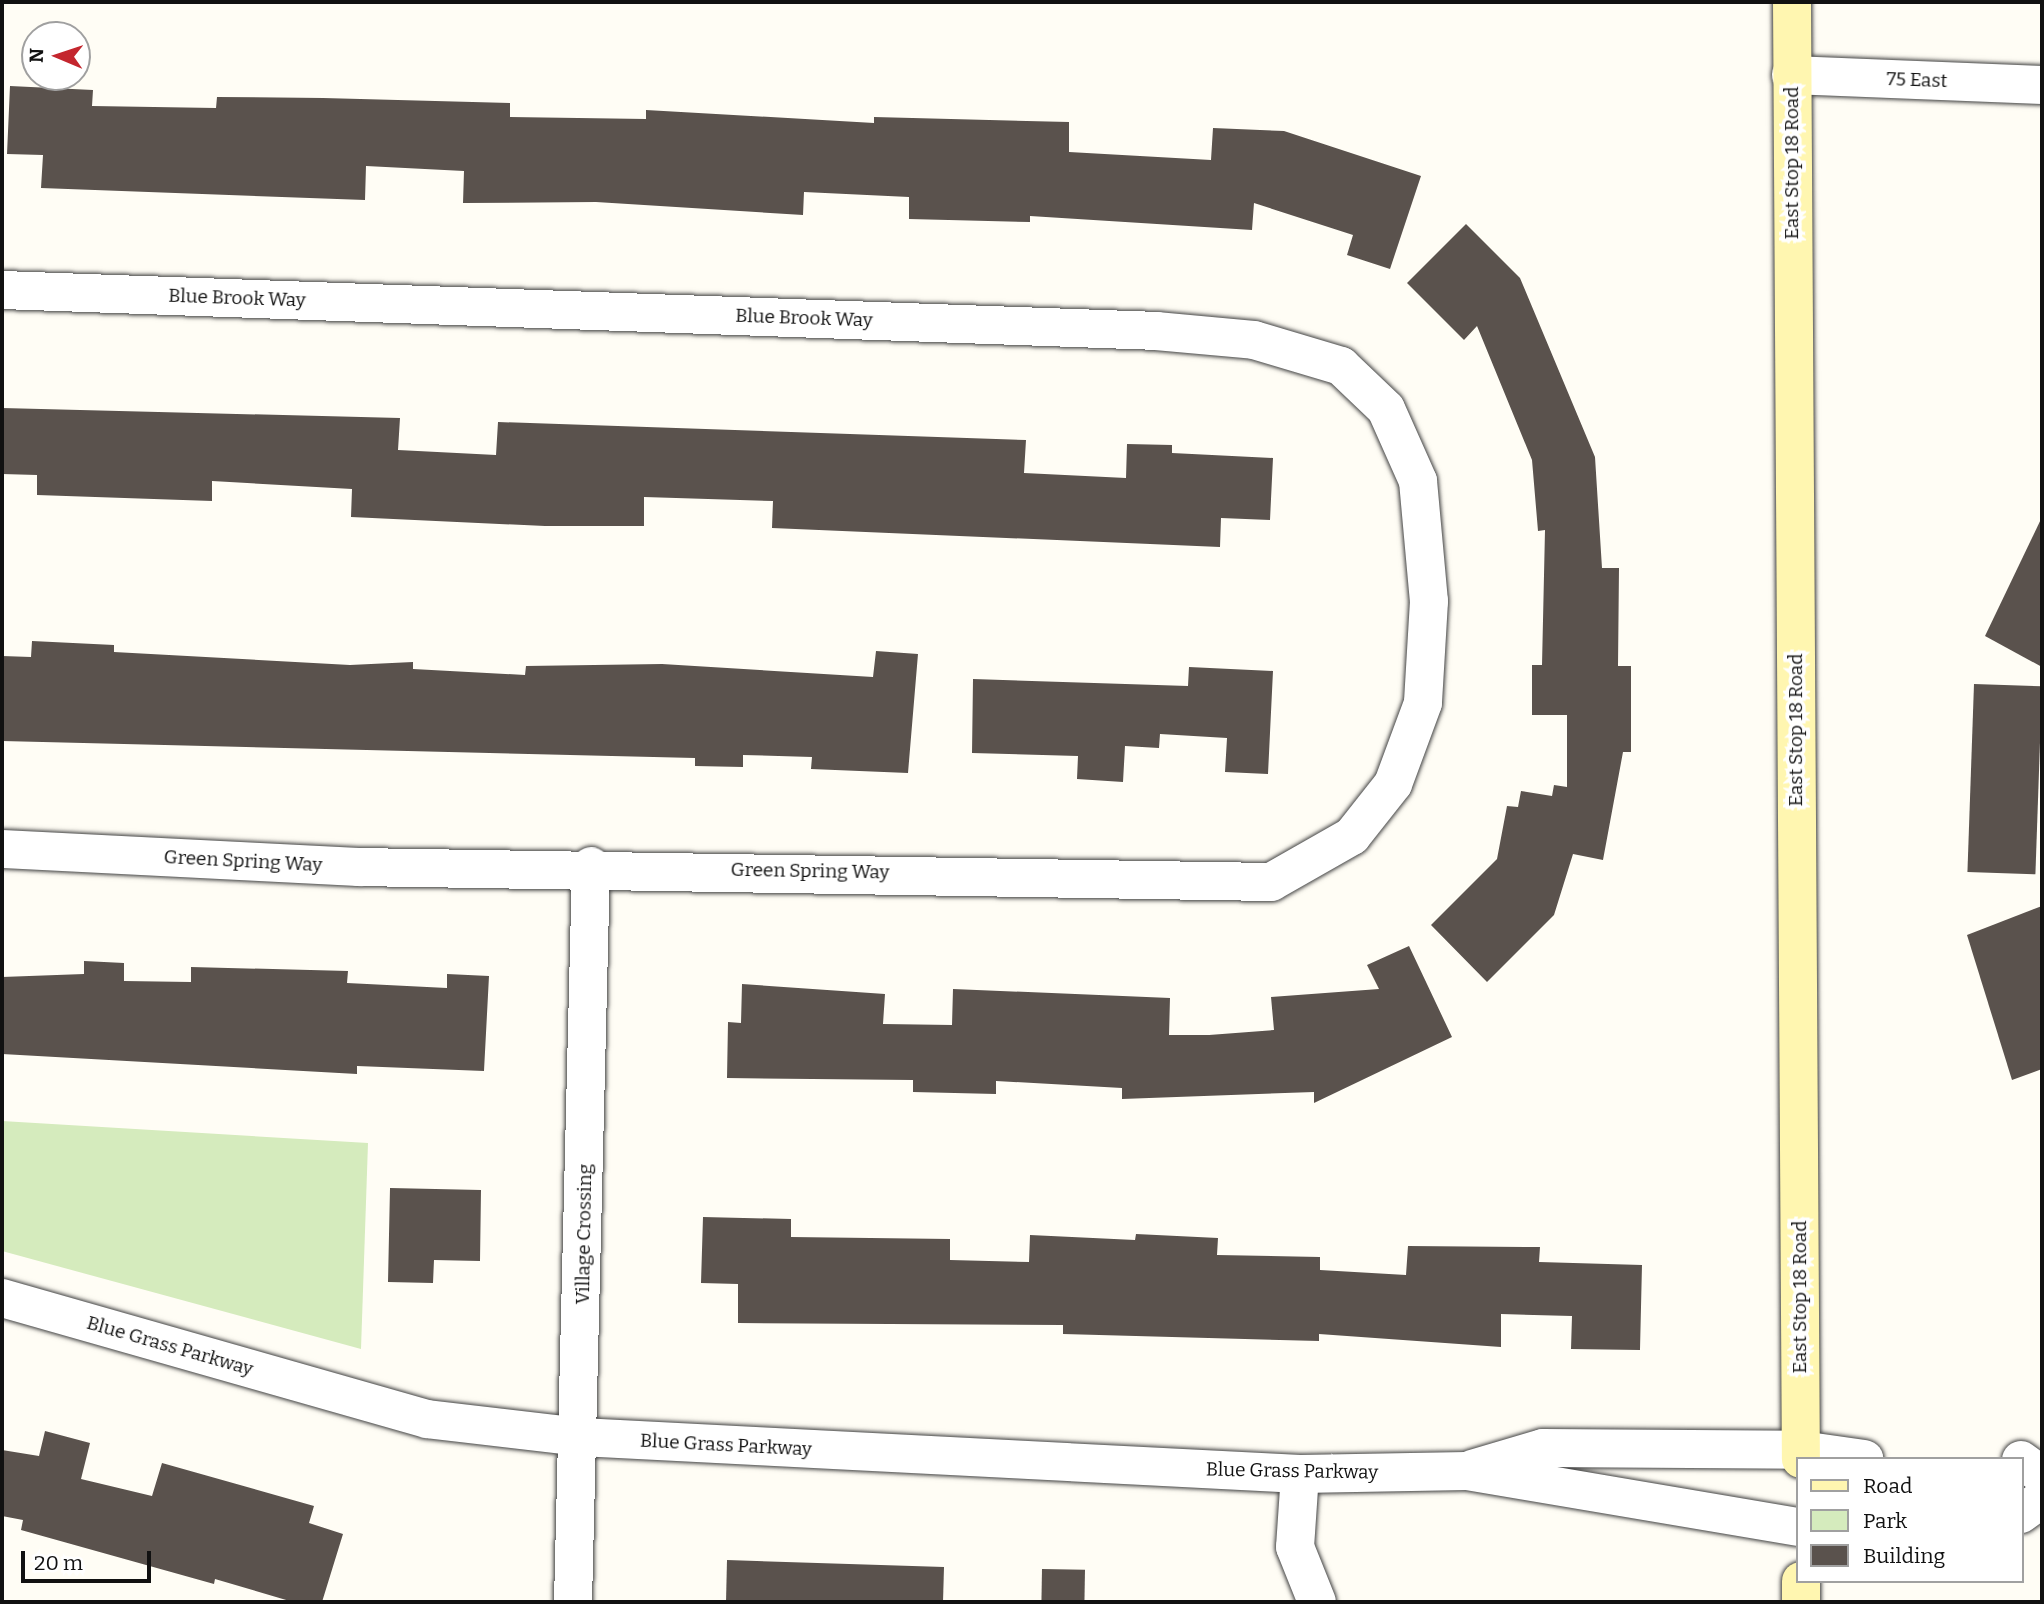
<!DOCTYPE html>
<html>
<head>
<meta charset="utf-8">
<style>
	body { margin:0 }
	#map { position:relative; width:2044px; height:1604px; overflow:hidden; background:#fffdf5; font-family:Bitter,serif }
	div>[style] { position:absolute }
	.green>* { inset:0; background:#d5ebbd }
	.building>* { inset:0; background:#5a524d; transform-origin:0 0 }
	.roads { filter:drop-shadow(0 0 2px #444) drop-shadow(0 0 2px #444) }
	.street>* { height:38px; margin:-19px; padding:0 19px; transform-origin:19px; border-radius:19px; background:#fff }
	.secondary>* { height:38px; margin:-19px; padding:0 19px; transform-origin:19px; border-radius:19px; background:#fff6b0 }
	span { translate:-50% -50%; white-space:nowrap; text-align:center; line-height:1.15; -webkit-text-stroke:7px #fff; paint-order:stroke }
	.street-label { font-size:19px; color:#111 }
	.frame { position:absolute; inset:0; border:4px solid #111; pointer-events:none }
	.legend { position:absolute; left:1796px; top:1457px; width:228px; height:126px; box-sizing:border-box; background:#fff; border:2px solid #a0a0a0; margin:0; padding:9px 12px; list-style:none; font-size:21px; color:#111 }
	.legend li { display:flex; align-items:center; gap:14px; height:35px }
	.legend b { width:35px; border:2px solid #a0a0a0 }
	.north { position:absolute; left:21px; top:21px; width:70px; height:70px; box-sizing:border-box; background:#fff; border:2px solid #a0a0a0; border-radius:50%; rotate:272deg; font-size:19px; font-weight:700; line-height:28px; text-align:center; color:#111 }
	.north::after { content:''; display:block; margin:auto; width:24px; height:32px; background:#c4262e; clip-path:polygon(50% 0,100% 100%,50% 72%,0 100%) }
	.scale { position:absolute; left:21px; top:1551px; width:130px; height:32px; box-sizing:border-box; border:4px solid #111; border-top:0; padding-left:9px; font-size:21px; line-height:24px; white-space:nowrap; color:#111; -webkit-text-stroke:5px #fff; paint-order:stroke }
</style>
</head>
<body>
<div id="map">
	<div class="green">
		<i style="clip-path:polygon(2px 1121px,368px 1143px,361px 1349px,2px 1251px)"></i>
	</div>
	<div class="building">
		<i style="clip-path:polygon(10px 86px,93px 90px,92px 106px,216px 108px,217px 97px,323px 98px,510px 103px,510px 117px,646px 119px,646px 110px,874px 123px,874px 117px,1069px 122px,1069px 152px,1211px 160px,1213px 128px,1284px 131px,1421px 176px,1390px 269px,1347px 255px,1353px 235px,1254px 203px,1252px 230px,1030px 216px,1030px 222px,909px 219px,909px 197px,804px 192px,803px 215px,596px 202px,463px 203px,464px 171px,366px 166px,365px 200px,41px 188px,43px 155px,7px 154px)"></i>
		<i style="clip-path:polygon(1466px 224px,1520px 278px,1595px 457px,1602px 568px,1619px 568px,1618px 666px,1631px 666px,1631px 752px,1623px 752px,1603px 860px,1573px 854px,1554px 915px,1487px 982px,1431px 925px,1497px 859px,1507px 806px,1518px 807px,1521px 791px,1552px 796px,1554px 785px,1567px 787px,1567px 715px,1532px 715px,1532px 665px,1542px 665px,1545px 530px,1538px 531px,1532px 460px,1477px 326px,1464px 340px,1407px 283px)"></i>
		<i style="clip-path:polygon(2px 408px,400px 418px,398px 450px,496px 455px,498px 422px,1026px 440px,1024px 473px,1126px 478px,1127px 444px,1172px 445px,1172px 453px,1273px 458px,1270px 520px,1221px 518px,1220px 547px,772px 528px,773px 501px,644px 497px,644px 526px,545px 526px,351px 517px,352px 489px,212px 481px,212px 501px,37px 495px,37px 475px,2px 474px)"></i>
		<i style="clip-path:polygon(2042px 517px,2042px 667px,1985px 636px)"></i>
		<i style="clip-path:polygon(32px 641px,114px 645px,114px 652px,350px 665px,413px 662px,413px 669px,525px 675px,526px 666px,662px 664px,873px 677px,876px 651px,918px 654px,908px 773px,811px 769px,812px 757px,743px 755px,743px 767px,695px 766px,695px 758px,2px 741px,2px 656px,31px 657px)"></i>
		<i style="clip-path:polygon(1189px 667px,1273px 671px,1268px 774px,1225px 772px,1227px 738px,1160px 734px,1159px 748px,1125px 746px,1123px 782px,1077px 779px,1078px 756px,972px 753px,973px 679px,1188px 686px)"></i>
		<i style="left:1974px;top:684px;width:68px;height:188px;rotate:2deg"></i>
		<i style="clip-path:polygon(2042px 906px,2042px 1069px,2012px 1080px,1967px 935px)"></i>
		<i style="clip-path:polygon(1409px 946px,1452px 1037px,1314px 1103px,1314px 1092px,1122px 1099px,1122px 1088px,996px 1081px,996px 1094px,913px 1092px,913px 1080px,727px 1078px,728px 1022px,741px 1023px,742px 984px,885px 994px,883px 1024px,952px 1025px,953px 989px,1170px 998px,1169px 1035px,1209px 1035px,1274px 1030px,1271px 997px,1379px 989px,1367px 965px)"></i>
		<i style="clip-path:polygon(84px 961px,124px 963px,124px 981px,191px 982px,191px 967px,348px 971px,347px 983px,447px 988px,447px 974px,489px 976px,484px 1071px,357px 1066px,357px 1074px,2px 1054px,2px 977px,84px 974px)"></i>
		<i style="clip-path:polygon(390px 1188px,481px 1190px,480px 1261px,434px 1260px,433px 1283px,388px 1282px)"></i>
		<i style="clip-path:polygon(703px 1217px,791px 1219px,791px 1237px,950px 1239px,950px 1260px,1029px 1262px,1030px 1235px,1135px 1240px,1136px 1234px,1218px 1238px,1217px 1255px,1320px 1257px,1320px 1270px,1406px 1275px,1408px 1246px,1540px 1247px,1539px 1262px,1642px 1265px,1640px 1350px,1571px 1349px,1572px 1316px,1501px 1314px,1501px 1347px,1319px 1334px,1319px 1341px,1063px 1334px,1063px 1325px,738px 1323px,738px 1284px,701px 1283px)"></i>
		<i style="clip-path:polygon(45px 1431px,90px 1443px,81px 1479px,152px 1496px,162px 1463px,314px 1506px,309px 1523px,343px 1534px,322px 1602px,293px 1602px,215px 1579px,214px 1584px,21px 1530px,23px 1520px,2px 1516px,2px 1450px,39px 1456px)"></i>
		<i style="clip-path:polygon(727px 1560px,944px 1567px,943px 1602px,726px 1602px)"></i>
		<i style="left:1042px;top:1569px;width:43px;height:33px;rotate:1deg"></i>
	</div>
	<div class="roads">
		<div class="street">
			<i style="left:1791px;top:75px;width:251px;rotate:2.3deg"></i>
			<i style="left:2px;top:290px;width:1155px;rotate:2.03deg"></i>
			<i style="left:1156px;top:331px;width:98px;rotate:5.2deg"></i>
			<i style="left:1254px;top:340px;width:91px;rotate:16.6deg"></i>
			<i style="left:1341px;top:366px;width:62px;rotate:43.7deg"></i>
			<i style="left:1386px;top:409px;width:79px;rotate:66deg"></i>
			<i style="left:1418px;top:481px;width:121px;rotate:84.8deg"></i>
			<i style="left:1429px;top:601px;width:102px;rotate:93.4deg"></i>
			<i style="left:1423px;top:703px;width:86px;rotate:110.3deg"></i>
			<i style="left:1393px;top:784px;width:66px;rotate:128.3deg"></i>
			<i style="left:1352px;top:836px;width:93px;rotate:150.4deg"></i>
			<i style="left:1271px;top:882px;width:912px;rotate:-179.06deg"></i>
			<i style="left:359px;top:867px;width:357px;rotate:-177.1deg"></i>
			<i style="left:2px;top:1298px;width:442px;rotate:15.9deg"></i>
			<i style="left:427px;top:1419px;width:154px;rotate:6.7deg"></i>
			<i style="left:580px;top:1437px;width:721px;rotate:2.94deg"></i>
			<i style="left:1300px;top:1474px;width:167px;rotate:-1deg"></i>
			<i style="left:1467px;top:1471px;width:335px;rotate:9.6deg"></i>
			<i style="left:2021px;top:1460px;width:26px;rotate:36deg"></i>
			<i style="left:1472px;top:1469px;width:74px;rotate:-16.5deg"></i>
			<i style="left:1543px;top:1448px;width:258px;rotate:0.4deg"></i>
			<i style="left:1801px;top:1450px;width:64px;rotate:8.1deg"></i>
			<i style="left:1300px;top:1474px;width:73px;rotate:93.9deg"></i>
			<i style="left:1295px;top:1547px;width:59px;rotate:68.2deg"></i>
			<i style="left:2021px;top:1514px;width:26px;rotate:-36deg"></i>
			<i style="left:573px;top:1602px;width:736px;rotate:-88.6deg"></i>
		</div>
		<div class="secondary">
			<i style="left:1792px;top:2px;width:1457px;rotate:89.65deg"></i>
			<i style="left:1801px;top:1581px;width:21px;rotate:90deg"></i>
		</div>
	</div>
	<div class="street-label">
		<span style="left:1917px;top:80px;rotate:2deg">75 East</span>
		<span style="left:1792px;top:163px;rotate:-90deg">East Stop 18 Road</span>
		<span style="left:237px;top:298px;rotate:2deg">Blue Brook Way</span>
		<span style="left:804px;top:318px;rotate:2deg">Blue Brook Way</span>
		<span style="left:1796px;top:730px;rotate:-90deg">East Stop 18 Road</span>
		<span style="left:243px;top:861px;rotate:3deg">Green Spring Way</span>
		<span style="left:810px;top:871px;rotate:1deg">Green Spring Way</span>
		<span style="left:584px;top:1234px;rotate:-89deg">Village Crossing</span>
		<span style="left:1800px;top:1297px;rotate:-90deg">East Stop 18 Road</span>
		<span style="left:170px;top:1346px;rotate:16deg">Blue Grass Parkway</span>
		<span style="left:726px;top:1445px;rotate:3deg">Blue Grass Parkway</span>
		<span style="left:1292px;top:1471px;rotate:1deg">Blue Grass Parkway</span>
	</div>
	<div class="frame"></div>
	<ul class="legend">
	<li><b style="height:9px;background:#fff6b0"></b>Road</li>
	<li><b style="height:19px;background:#d5ebbd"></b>Park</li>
	<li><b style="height:19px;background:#5a524d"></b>Building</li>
	</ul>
	<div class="north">N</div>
	<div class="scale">20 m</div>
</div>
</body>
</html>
